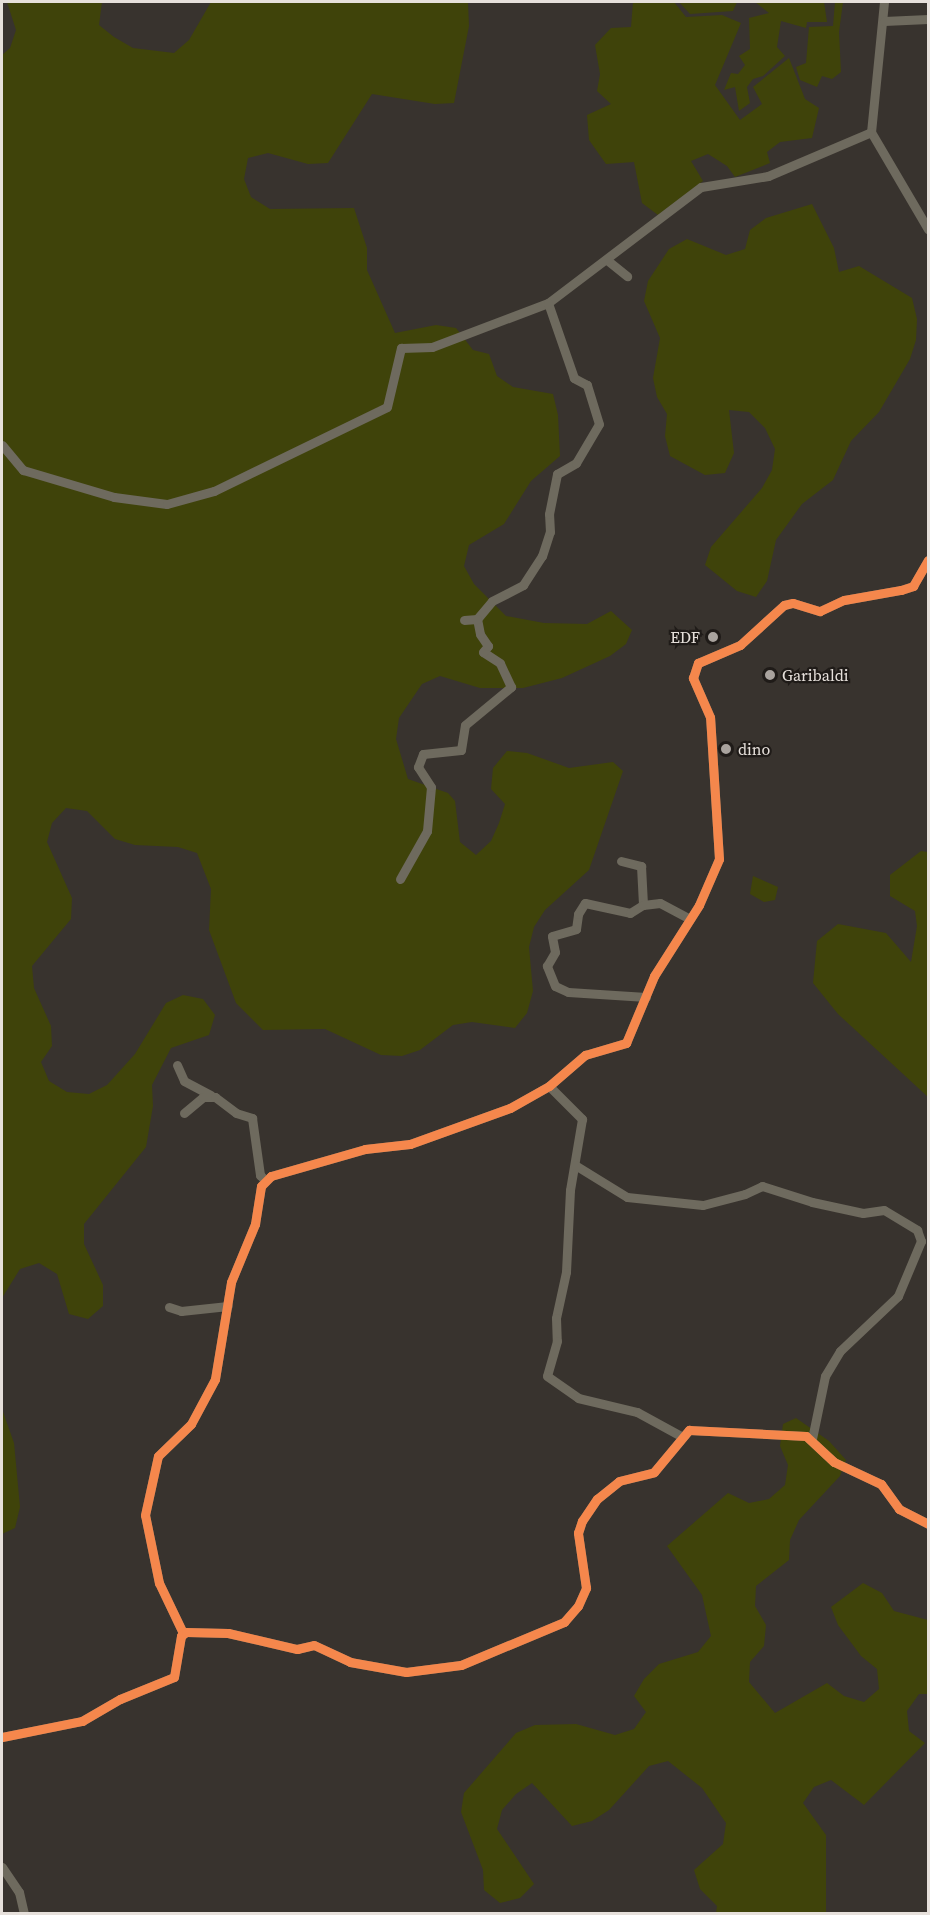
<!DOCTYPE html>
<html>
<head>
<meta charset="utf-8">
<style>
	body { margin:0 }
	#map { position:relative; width:930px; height:1915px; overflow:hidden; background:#38332e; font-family:"Source Serif 4",serif }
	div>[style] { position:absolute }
	.green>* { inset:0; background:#3f430a }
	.street>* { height:9px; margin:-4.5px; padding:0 4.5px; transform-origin:4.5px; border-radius:4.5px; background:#6e6a5e }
	.cycleway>* { height:9px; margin:-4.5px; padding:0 4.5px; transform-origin:4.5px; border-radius:4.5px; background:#f5874c }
	.dots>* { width:16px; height:16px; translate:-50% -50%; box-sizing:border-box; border:3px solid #1f1b18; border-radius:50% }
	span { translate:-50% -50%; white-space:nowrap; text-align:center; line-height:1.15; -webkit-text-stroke:4.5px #1f1b18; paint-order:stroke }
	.poi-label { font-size:16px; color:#e6e0db }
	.right { translate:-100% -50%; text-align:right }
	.left { translate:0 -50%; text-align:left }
	.frame { position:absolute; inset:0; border:3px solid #e6e0db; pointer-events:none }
</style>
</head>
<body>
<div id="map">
	<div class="green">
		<i style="clip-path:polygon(7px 2px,102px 2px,99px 25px,114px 37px,133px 48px,174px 53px,189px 40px,211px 2px,468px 2px,469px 26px,454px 103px,435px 104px,372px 94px,328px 163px,308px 164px,268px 153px,248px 158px,244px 179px,251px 197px,270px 209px,354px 208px,367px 248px,367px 270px,395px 333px,436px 325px,456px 328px,473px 350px,489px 354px,497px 376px,513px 387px,553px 394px,558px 415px,560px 456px,531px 481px,504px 524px,469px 545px,464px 566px,474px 584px,506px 616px,544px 623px,587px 624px,611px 611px,632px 630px,626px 644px,610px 656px,562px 678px,523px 688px,480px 688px,440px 676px,422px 684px,399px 718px,396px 739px,408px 779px,448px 793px,455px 801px,460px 842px,476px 855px,491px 841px,499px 823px,505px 804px,491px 789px,493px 768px,507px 751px,527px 753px,569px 768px,613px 762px,623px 771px,589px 870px,545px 910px,534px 927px,529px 947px,533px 991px,527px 1013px,515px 1028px,472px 1022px,453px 1025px,420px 1050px,402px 1056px,381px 1055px,325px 1029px,263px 1030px,236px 1003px,209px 930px,211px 889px,197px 853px,178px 847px,135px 845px,115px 839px,87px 811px,66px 808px,52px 823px,47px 842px,72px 898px,71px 919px,32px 966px,34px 988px,51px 1026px,52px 1046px,41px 1062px,49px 1081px,67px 1092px,89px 1094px,107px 1085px,135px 1054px,166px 1003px,183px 995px,203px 999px,215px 1015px,209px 1035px,171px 1048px,152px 1085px,153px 1106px,146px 1147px,84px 1224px,84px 1244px,103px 1285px,103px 1306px,88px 1319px,69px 1314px,57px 1274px,39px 1263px,20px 1269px,2px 1298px,2px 55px,10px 48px,16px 30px)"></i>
		<i style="clip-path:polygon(633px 2px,674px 2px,686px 17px,722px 15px,741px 23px,715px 85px,740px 120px,762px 104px,753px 87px,789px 58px,805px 99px,819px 108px,812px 138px,780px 142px,767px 152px,770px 163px,735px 177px,727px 166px,708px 154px,691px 161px,703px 181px,658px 215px,642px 203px,634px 162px,606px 164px,589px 140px,587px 115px,611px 104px,597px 91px,600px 74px,595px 45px,611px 28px,631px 27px)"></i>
		<i style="clip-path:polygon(679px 2px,737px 2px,733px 11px,690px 14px)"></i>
		<i style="clip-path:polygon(755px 2px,824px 2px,827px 22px,807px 22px,806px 28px,781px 21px,777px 47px,785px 56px,763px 76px,753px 79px,747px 87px,750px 103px,739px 111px,735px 87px,724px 90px,731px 73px,738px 74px,745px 65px,739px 56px,750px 49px,749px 18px,769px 13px)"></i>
		<i style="clip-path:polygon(835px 2px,843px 2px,839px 32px,841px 72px,832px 79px,822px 76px,817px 87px,800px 80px,796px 67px,806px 63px,809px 27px,833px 26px)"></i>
		<i style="clip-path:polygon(812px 204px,834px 248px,839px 272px,859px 266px,912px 298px,917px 319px,916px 340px,910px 359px,879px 412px,851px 441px,833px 480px,802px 504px,776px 540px,767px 581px,756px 597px,737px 591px,705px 565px,711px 547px,762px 488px,772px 470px,775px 449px,765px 428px,749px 412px,729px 410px,734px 453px,725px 473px,705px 475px,670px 456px,665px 436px,667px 414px,657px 397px,653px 378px,660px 338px,644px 301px,648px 281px,669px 249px,687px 239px,726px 255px,745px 249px,750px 230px,766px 218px)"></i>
		<i style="clip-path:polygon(921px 851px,928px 852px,928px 1097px,838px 1014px,813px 983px,817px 941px,838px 924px,886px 933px,911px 962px,917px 926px,915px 911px,890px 896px,890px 875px)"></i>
		<i style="clip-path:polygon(753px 876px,778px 887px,775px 900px,764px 902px,750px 894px)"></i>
		<i style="clip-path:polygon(2px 1409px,14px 1443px,20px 1507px,15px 1528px,2px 1534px)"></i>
		<i style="clip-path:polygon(796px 1418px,829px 1441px,846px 1460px,840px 1476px,799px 1520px,790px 1540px,789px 1560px,756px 1586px,755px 1606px,766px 1625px,764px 1646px,750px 1662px,749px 1682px,775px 1713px,827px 1683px,844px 1696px,864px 1702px,879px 1689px,877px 1669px,861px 1656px,838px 1625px,831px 1607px,863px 1583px,882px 1593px,894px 1611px,928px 1620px,928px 1694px,919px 1694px,907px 1711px,909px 1731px,925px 1743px,864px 1805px,831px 1780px,814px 1787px,803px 1803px,826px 1835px,826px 1913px,716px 1913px,717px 1906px,700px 1889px,694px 1870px,723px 1844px,726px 1823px,702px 1788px,668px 1761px,649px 1766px,609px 1810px,592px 1821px,572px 1826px,532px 1783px,516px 1794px,502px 1810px,497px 1829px,534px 1884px,520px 1898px,500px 1903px,484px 1890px,483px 1870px,461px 1812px,464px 1793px,516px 1733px,535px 1725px,576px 1724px,615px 1735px,634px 1729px,646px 1712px,634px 1696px,644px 1679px,659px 1664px,698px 1652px,711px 1636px,702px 1595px,667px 1546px,728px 1493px,749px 1503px,769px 1499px,785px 1485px,788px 1465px,780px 1446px,783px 1424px)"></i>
	</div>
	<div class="street">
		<i style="left:884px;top:2px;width:131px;rotate:95.7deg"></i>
		<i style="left:871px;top:132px;width:113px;rotate:59.6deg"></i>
		<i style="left:884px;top:21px;width:44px;rotate:-2.6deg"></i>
		<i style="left:607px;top:260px;width:26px;rotate:39deg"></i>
		<i style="left:2px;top:445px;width:33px;rotate:50deg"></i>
		<i style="left:23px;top:470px;width:95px;rotate:16.5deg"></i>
		<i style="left:114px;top:497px;width:53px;rotate:7.5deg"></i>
		<i style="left:167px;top:504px;width:49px;rotate:-15.5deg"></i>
		<i style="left:214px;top:491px;width:192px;rotate:-25.9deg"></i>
		<i style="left:387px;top:407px;width:61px;rotate:-76.7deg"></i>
		<i style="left:401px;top:348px;width:31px;rotate:-2deg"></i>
		<i style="left:432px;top:347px;width:124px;rotate:-20.8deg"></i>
		<i style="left:548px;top:303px;width:192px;rotate:-37.2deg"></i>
		<i style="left:701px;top:187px;width:68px;rotate:-9.3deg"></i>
		<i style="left:768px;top:176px;width:112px;rotate:-23.1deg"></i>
		<i style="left:477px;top:619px;width:23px;rotate:-50deg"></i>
		<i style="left:492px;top:601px;width:35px;rotate:-27deg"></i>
		<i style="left:523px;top:585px;width:35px;rotate:-57deg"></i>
		<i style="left:542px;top:556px;width:25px;rotate:-72deg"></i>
		<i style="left:550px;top:532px;width:18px;rotate:-93deg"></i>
		<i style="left:549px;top:514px;width:41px;rotate:-78.7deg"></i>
		<i style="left:557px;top:474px;width:22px;rotate:-30deg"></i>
		<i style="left:576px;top:463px;width:45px;rotate:-59.5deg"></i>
		<i style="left:599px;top:424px;width:41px;rotate:-107.1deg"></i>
		<i style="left:587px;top:385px;width:15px;rotate:-152deg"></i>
		<i style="left:574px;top:378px;width:79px;rotate:-109.1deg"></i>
		<i style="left:621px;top:861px;width:21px;rotate:14deg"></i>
		<i style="left:641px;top:866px;width:39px;rotate:87deg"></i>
		<i style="left:400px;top:879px;width:55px;rotate:-60.6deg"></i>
		<i style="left:427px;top:831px;width:44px;rotate:-84.8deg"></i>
		<i style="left:431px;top:787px;width:24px;rotate:-123deg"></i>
		<i style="left:418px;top:767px;width:14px;rotate:-69deg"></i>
		<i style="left:423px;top:754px;width:38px;rotate:-6deg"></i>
		<i style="left:461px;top:750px;width:25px;rotate:-81deg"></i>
		<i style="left:465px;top:725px;width:60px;rotate:-39.6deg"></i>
		<i style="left:511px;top:687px;width:26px;rotate:-115deg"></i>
		<i style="left:500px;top:663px;width:20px;rotate:-147deg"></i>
		<i style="left:483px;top:652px;width:8px;rotate:-50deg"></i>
		<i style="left:488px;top:646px;width:14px;rotate:-124deg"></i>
		<i style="left:480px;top:634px;width:15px;rotate:-101deg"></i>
		<i style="left:477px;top:619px;width:13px;rotate:176deg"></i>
		<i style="left:646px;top:997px;width:78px;rotate:-176.3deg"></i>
		<i style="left:568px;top:992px;width:14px;rotate:-155deg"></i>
		<i style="left:555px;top:986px;width:22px;rotate:-112deg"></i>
		<i style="left:547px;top:966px;width:16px;rotate:-60deg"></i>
		<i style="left:555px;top:952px;width:16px;rotate:-101deg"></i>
		<i style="left:552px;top:936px;width:25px;rotate:-16deg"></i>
		<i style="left:576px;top:929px;width:15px;rotate:-82deg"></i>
		<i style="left:578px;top:914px;width:13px;rotate:-58deg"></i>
		<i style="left:585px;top:903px;width:46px;rotate:12.5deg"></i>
		<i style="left:630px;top:913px;width:15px;rotate:-32deg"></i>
		<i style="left:643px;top:905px;width:17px;rotate:-7deg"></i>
		<i style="left:660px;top:903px;width:34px;rotate:28deg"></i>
		<i style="left:177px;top:1065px;width:17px;rotate:66deg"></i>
		<i style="left:184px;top:1081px;width:30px;rotate:28deg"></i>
		<i style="left:549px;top:1086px;width:47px;rotate:45deg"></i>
		<i style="left:582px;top:1119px;width:72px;rotate:99.6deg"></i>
		<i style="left:570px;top:1190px;width:82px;rotate:92.8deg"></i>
		<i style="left:566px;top:1272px;width:47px;rotate:102.3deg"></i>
		<i style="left:556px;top:1318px;width:23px;rotate:88deg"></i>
		<i style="left:557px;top:1341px;width:36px;rotate:106deg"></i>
		<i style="left:547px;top:1376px;width:38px;rotate:35deg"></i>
		<i style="left:578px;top:1398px;width:61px;rotate:13.3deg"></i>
		<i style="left:637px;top:1412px;width:50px;rotate:28.6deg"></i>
		<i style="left:184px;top:1113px;width:25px;rotate:-40deg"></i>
		<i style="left:203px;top:1097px;width:12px"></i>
		<i style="left:215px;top:1097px;width:26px;rotate:37deg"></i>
		<i style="left:236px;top:1113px;width:17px;rotate:17deg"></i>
		<i style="left:252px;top:1118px;width:58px;rotate:82deg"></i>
		<i style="left:260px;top:1175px;width:7px;rotate:45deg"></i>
		<i style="left:575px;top:1165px;width:61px;rotate:31.6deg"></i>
		<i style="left:627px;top:1197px;width:76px;rotate:6deg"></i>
		<i style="left:703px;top:1205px;width:43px;rotate:-14.7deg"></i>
		<i style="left:745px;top:1194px;width:19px;rotate:-25deg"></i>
		<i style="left:762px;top:1186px;width:52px;rotate:17.7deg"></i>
		<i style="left:812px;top:1202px;width:52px;rotate:12.2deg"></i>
		<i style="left:863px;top:1213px;width:21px;rotate:-8deg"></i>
		<i style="left:884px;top:1210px;width:39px;rotate:31deg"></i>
		<i style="left:917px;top:1230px;width:12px;rotate:70deg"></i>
		<i style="left:921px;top:1241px;width:60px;rotate:112.7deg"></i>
		<i style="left:898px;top:1296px;width:80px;rotate:136.5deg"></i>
		<i style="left:840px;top:1351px;width:29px;rotate:121deg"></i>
		<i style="left:825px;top:1376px;width:64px;rotate:101.7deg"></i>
		<i style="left:169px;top:1307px;width:13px;rotate:18deg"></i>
		<i style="left:181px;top:1311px;width:47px;rotate:-6.1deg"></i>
		<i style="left:183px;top:1633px;width:55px;rotate:-115.6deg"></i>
		<i style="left:159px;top:1583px;width:69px;rotate:-101.6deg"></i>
		<i style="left:145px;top:1515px;width:60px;rotate:-77.6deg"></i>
		<i style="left:158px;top:1456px;width:46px;rotate:-44.1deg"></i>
		<i style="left:191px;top:1424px;width:51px;rotate:-61.9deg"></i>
		<i style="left:215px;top:1379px;width:98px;rotate:-80.6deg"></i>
		<i style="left:231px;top:1282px;width:63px;rotate:-67.5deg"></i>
		<i style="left:255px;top:1224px;width:38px;rotate:-81deg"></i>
		<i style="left:261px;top:1186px;width:14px;rotate:-45deg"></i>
		<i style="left:271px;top:1176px;width:98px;rotate:-16deg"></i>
		<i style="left:365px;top:1149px;width:45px;rotate:-6.3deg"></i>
		<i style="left:410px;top:1144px;width:106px;rotate:-19.8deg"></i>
		<i style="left:510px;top:1108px;width:45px;rotate:-29.4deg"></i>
		<i style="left:549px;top:1086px;width:48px;rotate:-40.7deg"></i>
		<i style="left:585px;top:1055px;width:43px;rotate:-16.3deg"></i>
		<i style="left:626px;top:1043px;width:73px;rotate:-67.3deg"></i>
		<i style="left:654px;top:976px;width:84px;rotate:-57.6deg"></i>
		<i style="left:699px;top:905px;width:50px;rotate:-66.5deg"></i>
		<i style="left:719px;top:859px;width:142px;rotate:-93.6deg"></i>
		<i style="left:710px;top:717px;width:43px;rotate:-113.6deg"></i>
		<i style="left:693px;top:678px;width:16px;rotate:-72deg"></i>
		<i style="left:698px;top:663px;width:46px;rotate:-23.2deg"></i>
		<i style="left:740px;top:645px;width:59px;rotate:-42.3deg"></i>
		<i style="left:784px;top:605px;width:9px;rotate:-13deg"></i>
		<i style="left:793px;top:603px;width:28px;rotate:17deg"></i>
		<i style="left:820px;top:611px;width:26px;rotate:-25deg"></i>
		<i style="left:844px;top:600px;width:58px;rotate:-10deg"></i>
		<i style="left:901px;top:590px;width:13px;rotate:-18deg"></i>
		<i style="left:913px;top:586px;width:30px;rotate:-60deg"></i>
		<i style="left:2px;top:1737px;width:82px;rotate:-11.3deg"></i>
		<i style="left:82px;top:1721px;width:44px;rotate:-30.1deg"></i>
		<i style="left:120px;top:1699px;width:58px;rotate:-22.2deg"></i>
		<i style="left:174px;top:1677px;width:42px;rotate:-80.3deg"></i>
		<i style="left:181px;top:1636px;width:6px;rotate:-39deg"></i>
		<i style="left:186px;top:1632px;width:42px;rotate:1.4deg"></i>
		<i style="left:228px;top:1633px;width:71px;rotate:13.1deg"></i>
		<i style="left:297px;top:1649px;width:17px;rotate:-13deg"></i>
		<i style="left:314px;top:1645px;width:40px;rotate:25deg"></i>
		<i style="left:350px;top:1662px;width:57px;rotate:10.1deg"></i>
		<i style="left:406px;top:1672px;width:55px;rotate:-7.3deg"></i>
		<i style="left:461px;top:1665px;width:112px;rotate:-22.7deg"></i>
		<i style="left:564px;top:1622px;width:21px;rotate:-49deg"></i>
		<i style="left:578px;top:1606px;width:20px;rotate:-66deg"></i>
		<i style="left:586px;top:1588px;width:56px;rotate:-98.3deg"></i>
		<i style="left:578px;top:1533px;width:13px;rotate:-72deg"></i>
		<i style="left:582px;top:1521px;width:27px;rotate:-56deg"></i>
		<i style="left:597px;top:1499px;width:28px;rotate:-39deg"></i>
		<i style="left:619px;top:1481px;width:36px;rotate:-14deg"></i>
		<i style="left:654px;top:1472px;width:55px;rotate:-50.2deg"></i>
		<i style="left:689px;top:1430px;width:117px;rotate:2.9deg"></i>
		<i style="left:806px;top:1436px;width:38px;rotate:43deg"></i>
		<i style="left:834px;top:1462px;width:52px;rotate:25.1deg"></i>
		<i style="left:881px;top:1484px;width:31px;rotate:54deg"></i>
		<i style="left:899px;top:1509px;width:33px;rotate:27deg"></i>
		<i style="left:2px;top:1867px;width:30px;rotate:56deg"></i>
		<i style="left:19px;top:1892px;width:23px;rotate:77deg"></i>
	</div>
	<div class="cycleway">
		<i style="left:183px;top:1633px;width:55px;rotate:-115.6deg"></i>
		<i style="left:159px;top:1583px;width:69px;rotate:-101.6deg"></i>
		<i style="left:145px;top:1515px;width:60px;rotate:-77.6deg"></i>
		<i style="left:158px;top:1456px;width:46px;rotate:-44.1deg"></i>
		<i style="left:191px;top:1424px;width:51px;rotate:-61.9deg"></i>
		<i style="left:215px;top:1379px;width:98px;rotate:-80.6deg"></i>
		<i style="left:231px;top:1282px;width:63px;rotate:-67.5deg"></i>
		<i style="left:255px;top:1224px;width:38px;rotate:-81deg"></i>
		<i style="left:261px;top:1186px;width:14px;rotate:-45deg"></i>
		<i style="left:271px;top:1176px;width:98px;rotate:-16deg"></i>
		<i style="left:365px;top:1149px;width:45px;rotate:-6.3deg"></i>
		<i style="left:410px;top:1144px;width:106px;rotate:-19.8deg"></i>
		<i style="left:510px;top:1108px;width:45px;rotate:-29.4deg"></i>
		<i style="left:549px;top:1086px;width:48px;rotate:-40.7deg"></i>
		<i style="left:585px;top:1055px;width:43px;rotate:-16.3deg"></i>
		<i style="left:626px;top:1043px;width:73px;rotate:-67.3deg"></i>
		<i style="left:654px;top:976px;width:84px;rotate:-57.6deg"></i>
		<i style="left:699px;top:905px;width:50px;rotate:-66.5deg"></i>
		<i style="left:719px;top:859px;width:142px;rotate:-93.6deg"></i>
		<i style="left:710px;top:717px;width:43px;rotate:-113.6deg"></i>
		<i style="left:693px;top:678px;width:16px;rotate:-72deg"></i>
		<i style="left:698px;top:663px;width:46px;rotate:-23.2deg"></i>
		<i style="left:740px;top:645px;width:59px;rotate:-42.3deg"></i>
		<i style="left:784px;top:605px;width:9px;rotate:-13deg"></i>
		<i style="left:793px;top:603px;width:28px;rotate:17deg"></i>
		<i style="left:820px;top:611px;width:26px;rotate:-25deg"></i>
		<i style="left:844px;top:600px;width:58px;rotate:-10deg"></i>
		<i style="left:901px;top:590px;width:13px;rotate:-18deg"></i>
		<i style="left:913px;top:586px;width:30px;rotate:-60deg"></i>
		<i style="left:2px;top:1737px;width:82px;rotate:-11.3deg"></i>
		<i style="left:82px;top:1721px;width:44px;rotate:-30.1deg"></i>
		<i style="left:120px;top:1699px;width:58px;rotate:-22.2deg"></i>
		<i style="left:174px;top:1677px;width:42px;rotate:-80.3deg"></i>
		<i style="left:181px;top:1636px;width:6px;rotate:-39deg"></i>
		<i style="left:186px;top:1632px;width:42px;rotate:1.4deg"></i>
		<i style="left:228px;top:1633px;width:71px;rotate:13.1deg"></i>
		<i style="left:297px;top:1649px;width:17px;rotate:-13deg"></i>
		<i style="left:314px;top:1645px;width:40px;rotate:25deg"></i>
		<i style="left:350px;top:1662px;width:57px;rotate:10.1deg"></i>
		<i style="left:406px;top:1672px;width:55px;rotate:-7.3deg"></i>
		<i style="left:461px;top:1665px;width:112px;rotate:-22.7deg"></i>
		<i style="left:564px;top:1622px;width:21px;rotate:-49deg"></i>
		<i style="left:578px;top:1606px;width:20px;rotate:-66deg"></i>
		<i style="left:586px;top:1588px;width:56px;rotate:-98.3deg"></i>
		<i style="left:578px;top:1533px;width:13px;rotate:-72deg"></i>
		<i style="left:582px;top:1521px;width:27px;rotate:-56deg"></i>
		<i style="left:597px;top:1499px;width:28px;rotate:-39deg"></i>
		<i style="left:619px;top:1481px;width:36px;rotate:-14deg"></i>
		<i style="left:654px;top:1472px;width:55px;rotate:-50.2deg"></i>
		<i style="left:689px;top:1430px;width:117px;rotate:2.9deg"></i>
		<i style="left:806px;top:1436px;width:38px;rotate:43deg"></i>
		<i style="left:834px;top:1462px;width:52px;rotate:25.1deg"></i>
		<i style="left:881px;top:1484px;width:31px;rotate:54deg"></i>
		<i style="left:899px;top:1509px;width:33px;rotate:27deg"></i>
	</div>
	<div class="dots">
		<i style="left:713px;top:637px;background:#a9a39e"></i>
		<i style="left:770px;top:675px;background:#a9a39e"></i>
		<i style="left:726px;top:749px;background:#a9a39e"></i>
	</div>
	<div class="poi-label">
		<span class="right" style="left:700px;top:637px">EDF</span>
		<span class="left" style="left:782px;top:675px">Garibaldi</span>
		<span class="left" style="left:738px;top:749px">dino</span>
	</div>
	<div class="frame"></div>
</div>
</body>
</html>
